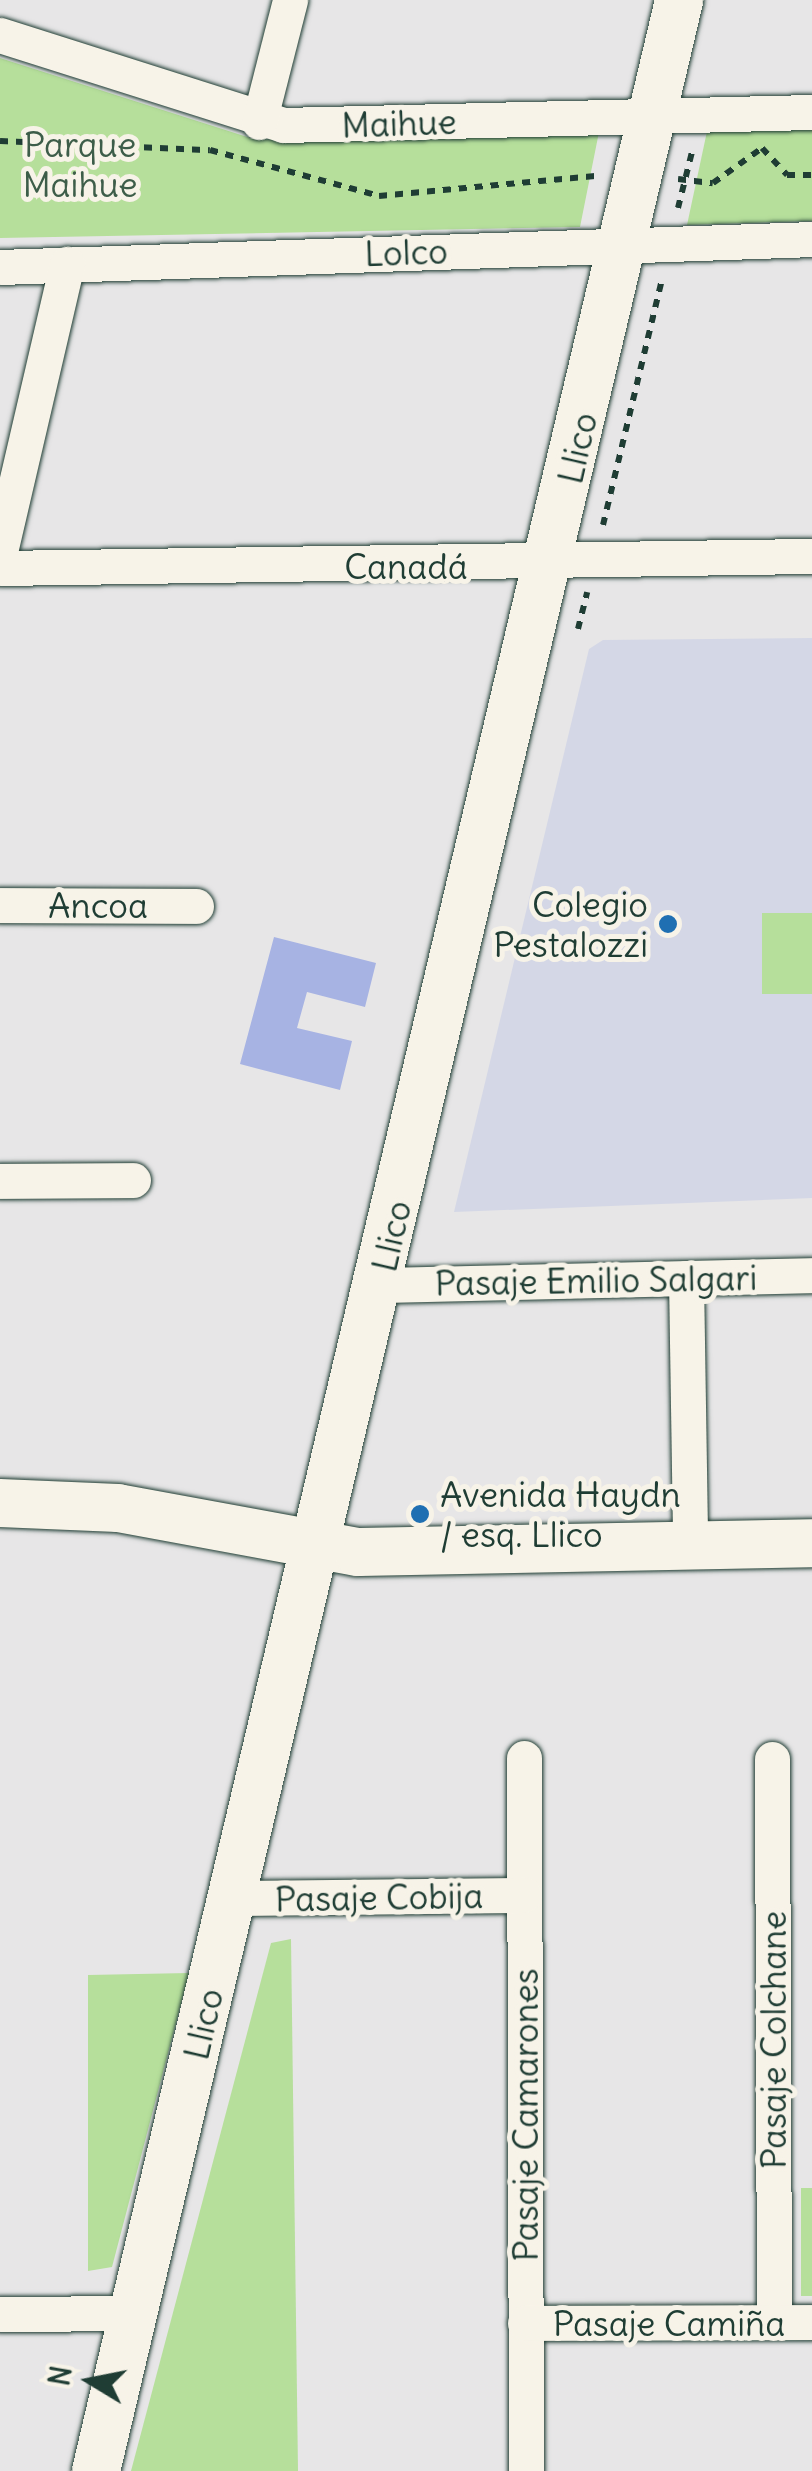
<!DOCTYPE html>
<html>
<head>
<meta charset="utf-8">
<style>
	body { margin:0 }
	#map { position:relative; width:812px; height:2471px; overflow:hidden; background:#e7e6e7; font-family:Delius,sans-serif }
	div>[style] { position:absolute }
	.built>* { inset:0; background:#d4d7e6 }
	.green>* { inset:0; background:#b6df9b; transform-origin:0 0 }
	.building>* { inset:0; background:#a7b3e3 }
	.path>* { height:6px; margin-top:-3px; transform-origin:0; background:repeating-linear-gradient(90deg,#1f3d34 0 8px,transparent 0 16px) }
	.roads { filter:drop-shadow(0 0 2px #1f3d34) drop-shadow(0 0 2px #1f3d34) }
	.street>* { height:35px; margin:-17.5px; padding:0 17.5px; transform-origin:17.5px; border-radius:17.5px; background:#f7f3e8 }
	.secondary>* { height:48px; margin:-24px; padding:0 24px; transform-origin:24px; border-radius:24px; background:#f7f3e8 }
	.dots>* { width:28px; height:28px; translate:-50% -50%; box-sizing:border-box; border:5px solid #f7f3e8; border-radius:50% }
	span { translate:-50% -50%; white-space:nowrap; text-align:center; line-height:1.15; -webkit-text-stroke:10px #f7f3e8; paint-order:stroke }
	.street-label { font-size:35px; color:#1f3d34 }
	.park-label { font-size:35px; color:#3d5d49 }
	.poi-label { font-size:35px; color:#1f3d34 }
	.right { translate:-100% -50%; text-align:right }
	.left { translate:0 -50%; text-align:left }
	.north { position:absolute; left:40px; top:2331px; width:100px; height:100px; -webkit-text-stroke:8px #f7f3e8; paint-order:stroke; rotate:280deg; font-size:28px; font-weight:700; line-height:40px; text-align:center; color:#1f3d34 }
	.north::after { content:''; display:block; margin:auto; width:35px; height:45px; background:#1f3d34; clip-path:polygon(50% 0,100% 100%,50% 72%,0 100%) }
</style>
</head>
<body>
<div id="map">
	<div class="built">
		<i style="clip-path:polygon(812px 638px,812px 1198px,454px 1212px,589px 649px,603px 640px)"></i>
	</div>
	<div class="green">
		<i style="clip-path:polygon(0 58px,257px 140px,601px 122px,580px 227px,0 238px)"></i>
		<i style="clip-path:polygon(812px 118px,812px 221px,687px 225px,709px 122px)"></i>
		<i style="left:812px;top:913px;width:81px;height:50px;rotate:90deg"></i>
		<i style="clip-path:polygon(291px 1939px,298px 2471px,131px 2471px,271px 1943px)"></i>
		<i style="clip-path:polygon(189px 1973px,112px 2267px,88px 2271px,88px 1975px)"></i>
		<i style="left:801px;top:2188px;width:11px;height:108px"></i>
	</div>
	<div class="building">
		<i style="clip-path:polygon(274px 937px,376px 963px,365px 1007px,307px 992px,297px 1028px,352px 1041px,340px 1090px,240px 1064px)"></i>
	</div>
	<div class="path">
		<i style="left:0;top:141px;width:210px;rotate:2.5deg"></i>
		<i style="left:210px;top:150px;width:175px;rotate:15.2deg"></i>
		<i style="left:379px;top:196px;width:217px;rotate:-5.3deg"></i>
		<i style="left:678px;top:179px;width:35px;rotate:7deg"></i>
		<i style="left:713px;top:183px;width:60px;rotate:-35.5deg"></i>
		<i style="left:762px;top:148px;width:37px;rotate:47deg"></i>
		<i style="left:787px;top:175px;width:25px"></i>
		<i style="left:678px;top:208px;width:62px;rotate:-76deg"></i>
		<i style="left:603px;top:525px;width:253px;rotate:-76.5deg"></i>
		<i style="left:578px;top:629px;width:38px;rotate:-76deg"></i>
	</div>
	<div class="roads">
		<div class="street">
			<i style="left:0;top:35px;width:297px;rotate:17.6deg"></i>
			<i style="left:283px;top:125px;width:529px;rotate:-1.41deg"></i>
			<i style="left:259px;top:122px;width:126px;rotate:-75.7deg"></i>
			<i style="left:0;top:267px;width:812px;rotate:-1.97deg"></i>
			<i style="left:0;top:552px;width:296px;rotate:-76.9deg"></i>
			<i style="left:0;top:568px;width:812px;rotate:-0.85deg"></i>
			<i style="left:0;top:905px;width:196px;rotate:0.3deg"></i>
			<i style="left:0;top:1181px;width:133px;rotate:-0.4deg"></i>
			<i style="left:686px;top:1278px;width:268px;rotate:89.1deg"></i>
			<i style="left:379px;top:1285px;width:433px;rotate:-1.3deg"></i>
			<i style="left:524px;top:1758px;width:713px;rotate:89.84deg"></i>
			<i style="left:772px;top:1759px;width:563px;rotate:89.8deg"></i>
			<i style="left:233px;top:1898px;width:291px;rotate:-0.6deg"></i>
			<i style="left:0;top:2314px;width:134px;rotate:-0.4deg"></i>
			<i style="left:525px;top:2323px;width:287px;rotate:-0.2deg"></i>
		</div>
		<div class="secondary">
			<i style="left:0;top:1503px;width:118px;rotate:2.4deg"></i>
			<i style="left:118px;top:1508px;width:244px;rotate:10.4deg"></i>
			<i style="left:358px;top:1552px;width:454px;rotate:-1.1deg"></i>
			<i style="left:96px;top:2471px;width:2539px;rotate:-76.72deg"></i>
		</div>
	</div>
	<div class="dots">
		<i style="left:668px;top:924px;background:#1f6fb2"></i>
		<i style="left:420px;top:1514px;background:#1f6fb2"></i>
	</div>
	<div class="street-label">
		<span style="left:399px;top:123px;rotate:-2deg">Maihue</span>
		<span style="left:406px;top:252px;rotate:-2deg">Lolco</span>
		<span style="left:577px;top:448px;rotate:-77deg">Llico</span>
		<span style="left:406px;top:566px">Canadá</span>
		<span style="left:98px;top:905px">Ancoa</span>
		<span style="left:391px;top:1236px;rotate:-77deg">Llico</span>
		<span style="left:596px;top:1280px;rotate:-1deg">Pasaje Emilio Salgari</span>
		<span style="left:379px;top:1897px;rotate:-1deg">Pasaje Cobija</span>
		<span style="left:203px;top:2024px;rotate:-77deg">Llico</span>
		<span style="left:773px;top:2040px;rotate:-90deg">Pasaje Colchane</span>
		<span style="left:525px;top:2115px;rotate:-90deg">Pasaje Camarones</span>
		<span style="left:669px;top:2323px">Pasaje Camiña</span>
	</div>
	<div class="park-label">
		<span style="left:80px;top:164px">Parque<br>Maihue</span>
	</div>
	<div class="poi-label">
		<span class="right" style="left:648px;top:924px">Colegio<br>Pestalozzi</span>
		<span class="left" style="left:440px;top:1514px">Avenida Haydn<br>/ esq. Llico</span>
	</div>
	<div class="north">N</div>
</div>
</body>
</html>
